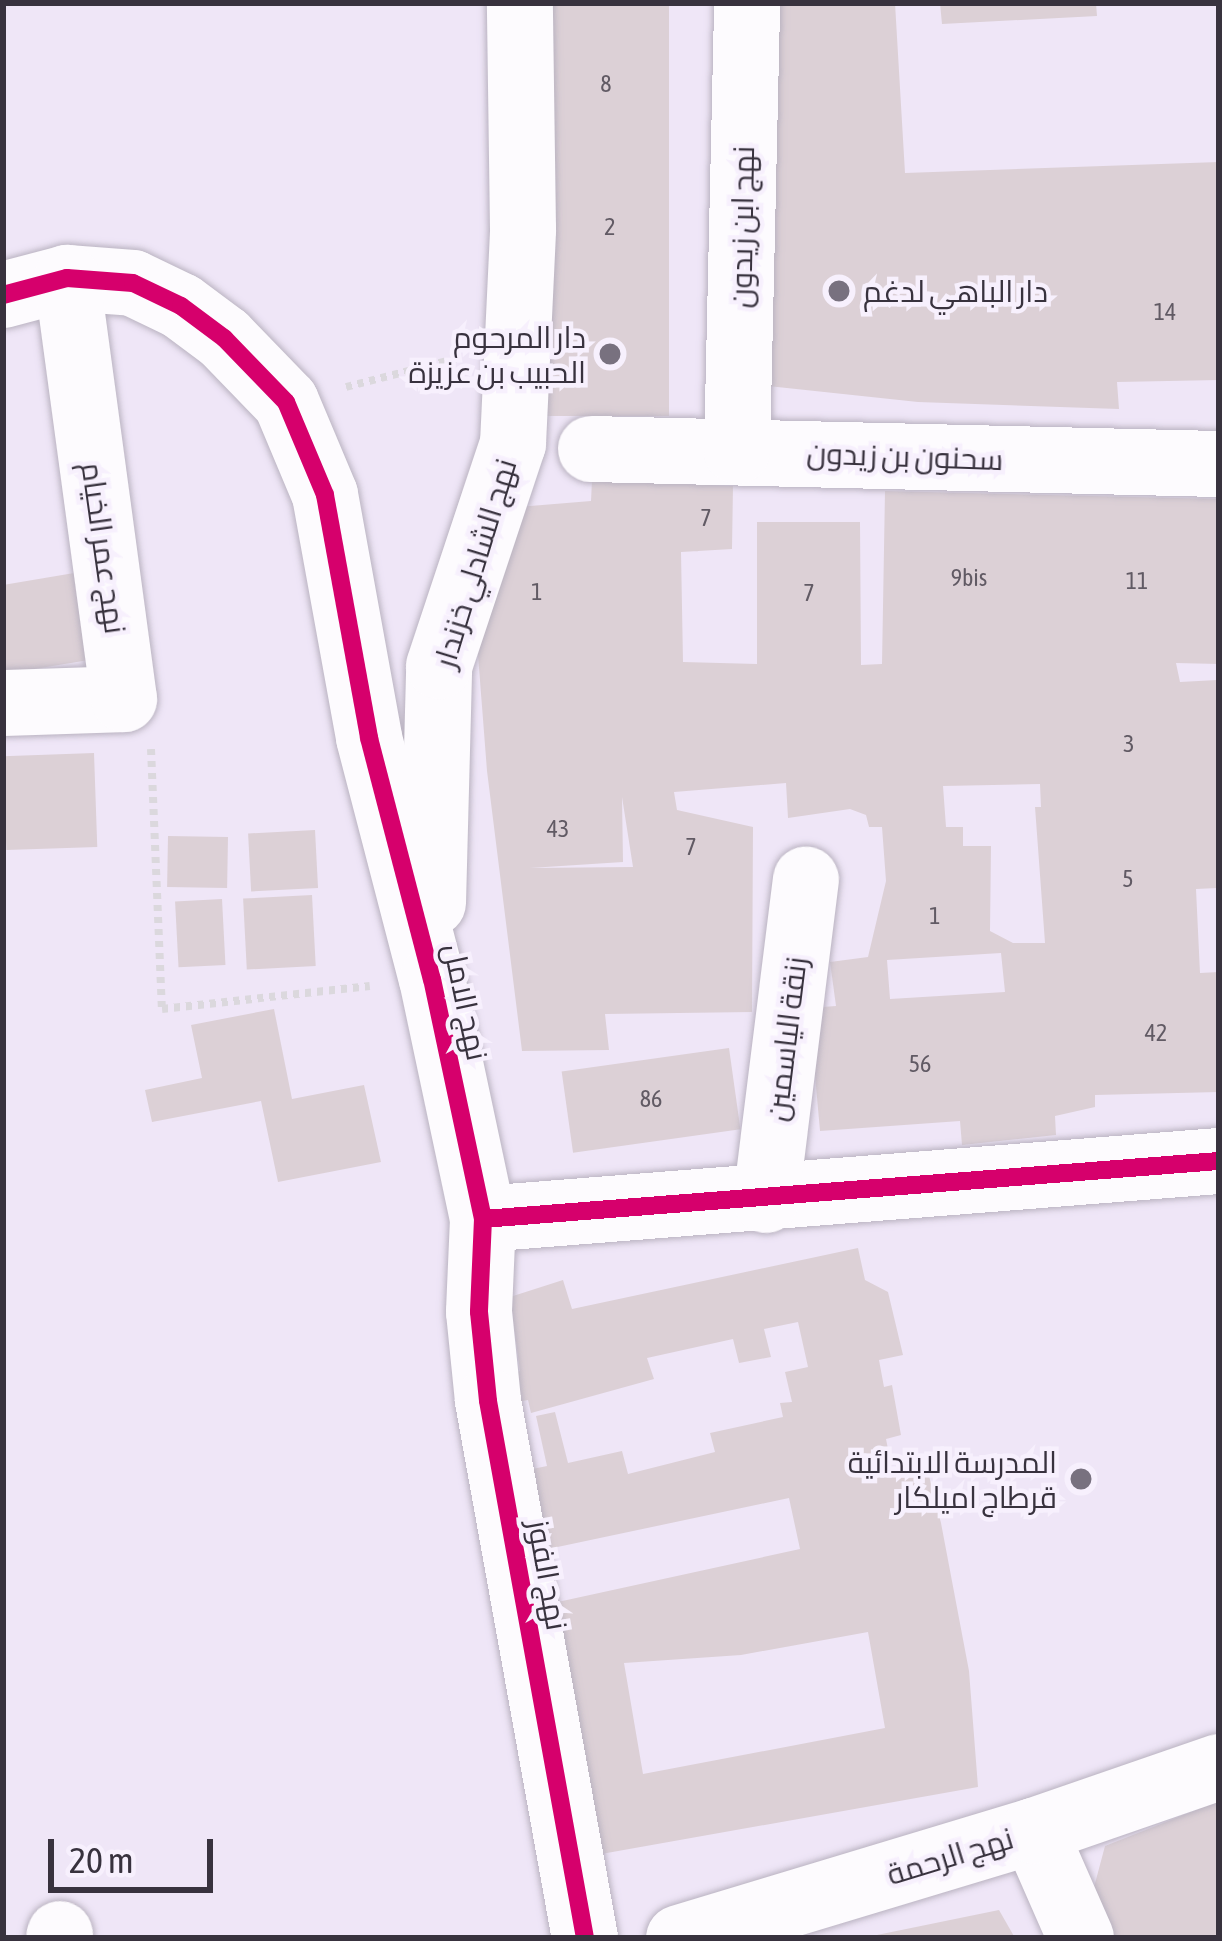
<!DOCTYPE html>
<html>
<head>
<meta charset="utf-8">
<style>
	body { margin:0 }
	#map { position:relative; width:1222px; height:1941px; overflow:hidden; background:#efe6f7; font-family:"Asap Condensed",Cairo,sans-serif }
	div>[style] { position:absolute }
	.building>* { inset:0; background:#dcd0d6; transform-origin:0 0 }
	.path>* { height:8px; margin-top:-4px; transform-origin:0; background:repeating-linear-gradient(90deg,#dbd8dd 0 6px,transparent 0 12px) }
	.roads { filter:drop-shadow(0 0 3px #bab3c1) drop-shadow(0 0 3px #bab3c1) }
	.minor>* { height:66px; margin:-33px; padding:0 33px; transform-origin:33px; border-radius:33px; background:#fdfbfe }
	.cycleway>* { height:18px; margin:-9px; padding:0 9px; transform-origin:9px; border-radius:9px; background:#d6006c }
	.dots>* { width:33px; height:33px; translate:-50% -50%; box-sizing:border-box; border:6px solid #f7f0fd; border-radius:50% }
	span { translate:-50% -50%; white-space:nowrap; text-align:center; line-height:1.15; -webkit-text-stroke:9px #f7f0fd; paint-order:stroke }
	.number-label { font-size:24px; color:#615a64 }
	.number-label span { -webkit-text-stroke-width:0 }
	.street-label { font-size:30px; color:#38323e }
	.poi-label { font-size:30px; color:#38323e }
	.left { translate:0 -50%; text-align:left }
	.right { translate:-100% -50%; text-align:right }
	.frame { position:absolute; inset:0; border:6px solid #38323e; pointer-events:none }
	.scale { position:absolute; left:48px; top:1839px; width:165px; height:54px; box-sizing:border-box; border:6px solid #38323e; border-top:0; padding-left:15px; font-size:36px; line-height:42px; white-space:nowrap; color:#38323e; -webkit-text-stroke:9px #f7f0fd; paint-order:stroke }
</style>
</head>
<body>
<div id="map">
	<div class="building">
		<i style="left:536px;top:3px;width:133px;height:413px"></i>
		<i style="clip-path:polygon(764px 3px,895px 3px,905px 173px,1219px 162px,1219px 380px,1117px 382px,1119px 409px,918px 402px,768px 386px)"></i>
		<i style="clip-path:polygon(940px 3px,1096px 3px,1097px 16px,942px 24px)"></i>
		<i style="clip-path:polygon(evenodd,592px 480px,733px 486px,732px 549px,681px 552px,683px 662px,757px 664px,757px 522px,860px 522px,861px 665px,882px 664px,885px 491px,1219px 499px,1219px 664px,1176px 663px,1180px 682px,1217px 680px,1217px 888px,1196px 889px,1200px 973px,1219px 972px,1219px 1092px,1095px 1095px,1095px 1107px,1055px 1116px,1056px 1135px,962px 1145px,960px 1121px,820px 1131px,809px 1008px,836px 1006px,830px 962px,868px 957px,886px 881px,882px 827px,869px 827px,866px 815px,850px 809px,788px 818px,786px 783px,674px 792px,677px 810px,753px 827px,752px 1012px,605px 1014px,609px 1050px,522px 1051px,487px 771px,474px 603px,518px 507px,591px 501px,592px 480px,1040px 784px,1041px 807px,1035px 807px,1045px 943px,1013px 943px,990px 931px,991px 846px,963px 846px,963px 827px,946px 827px,943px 786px,1040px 784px,592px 480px,622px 797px,633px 867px,530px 868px,623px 862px,622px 797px,592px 480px,1001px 953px,1005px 992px,890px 999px,887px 960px,1001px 953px)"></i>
		<i style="clip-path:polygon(86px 571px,101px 658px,4px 674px,3px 585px)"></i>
		<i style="left:94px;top:753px;width:94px;height:91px;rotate:88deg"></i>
		<i style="left:315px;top:830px;width:58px;height:67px;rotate:87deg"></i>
		<i style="left:168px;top:836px;width:60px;height:51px;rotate:1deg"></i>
		<i style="left:312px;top:895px;width:71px;height:69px;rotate:87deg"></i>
		<i style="left:222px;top:899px;width:66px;height:47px;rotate:87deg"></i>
		<i style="clip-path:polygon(274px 1009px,292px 1099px,364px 1085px,381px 1162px,278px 1182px,261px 1101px,152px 1122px,145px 1090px,202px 1078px,191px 1025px)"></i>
		<i style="left:729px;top:1048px;width:82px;height:169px;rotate:82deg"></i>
		<i style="clip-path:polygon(evenodd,858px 1248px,865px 1280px,888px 1292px,903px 1355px,879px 1360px,884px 1387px,892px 1385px,901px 1435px,886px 1439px,893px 1474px,927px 1468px,941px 1523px,969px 1671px,978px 1787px,590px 1856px,544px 1605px,800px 1549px,789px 1498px,548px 1549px,513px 1473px,547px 1466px,536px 1416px,555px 1412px,568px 1463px,622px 1451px,628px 1474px,715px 1452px,710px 1433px,783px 1417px,780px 1403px,792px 1402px,785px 1372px,808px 1367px,798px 1322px,764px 1329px,771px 1357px,739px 1363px,733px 1339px,647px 1358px,654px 1379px,531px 1413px,528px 1400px,508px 1404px,503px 1377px,520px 1371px,510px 1297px,563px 1280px,572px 1309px,858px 1248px,868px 1632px,885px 1728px,643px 1774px,624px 1663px,741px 1655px,868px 1632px)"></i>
		<i style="clip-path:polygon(1219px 1801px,1219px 1938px,1105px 1938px,1089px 1906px,1105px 1846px)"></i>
		<i style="clip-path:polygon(999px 1910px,1015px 1938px,873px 1938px,872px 1936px)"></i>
	</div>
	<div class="path">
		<i style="left:346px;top:387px;width:117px;rotate:-14.4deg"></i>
		<i style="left:151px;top:749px;width:260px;rotate:87.6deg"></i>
		<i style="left:162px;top:1009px;width:209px;rotate:-6.3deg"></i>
	</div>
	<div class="roads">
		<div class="minor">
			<i style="left:3px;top:295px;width:66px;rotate:-14.9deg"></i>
			<i style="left:67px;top:278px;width:66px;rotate:4.3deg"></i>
			<i style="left:133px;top:283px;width:53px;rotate:25.6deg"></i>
			<i style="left:181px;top:306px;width:54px;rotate:36.7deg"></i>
			<i style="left:224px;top:338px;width:89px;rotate:45.9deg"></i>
			<i style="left:286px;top:402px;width:101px;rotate:67.2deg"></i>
			<i style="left:325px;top:495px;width:247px;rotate:79.7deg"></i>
			<i style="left:369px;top:738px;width:249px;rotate:75.4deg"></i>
			<i style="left:432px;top:979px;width:245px;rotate:78deg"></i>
			<i style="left:483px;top:1219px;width:738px;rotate:-4.51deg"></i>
			<i style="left:591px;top:449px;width:628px;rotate:1.37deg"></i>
			<i style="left:737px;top:451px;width:448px;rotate:-88.7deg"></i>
			<i style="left:3px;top:703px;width:121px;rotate:-1.9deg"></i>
			<i style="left:124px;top:699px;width:425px;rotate:-97.7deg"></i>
			<i style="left:433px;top:903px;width:237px;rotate:-88.5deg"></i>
			<i style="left:439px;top:666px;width:234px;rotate:-71.6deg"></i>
			<i style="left:513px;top:444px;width:215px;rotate:-87.3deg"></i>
			<i style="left:523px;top:229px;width:226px;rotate:-90.8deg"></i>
			<i style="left:766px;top:1200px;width:323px;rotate:-82.9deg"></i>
			<i style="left:483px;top:1219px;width:93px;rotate:92.5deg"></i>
			<i style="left:479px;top:1312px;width:89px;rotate:84.2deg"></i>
			<i style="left:488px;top:1401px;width:546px;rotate:79.76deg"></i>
			<i style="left:1034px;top:1831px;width:117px;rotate:66.3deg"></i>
			<i style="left:59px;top:1938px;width:4px;rotate:-76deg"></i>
			<i style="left:679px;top:1938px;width:371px;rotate:-16.8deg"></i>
			<i style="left:1034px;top:1831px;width:196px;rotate:-19.1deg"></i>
		</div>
	</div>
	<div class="cycleway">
		<i style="left:3px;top:295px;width:66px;rotate:-14.9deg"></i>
		<i style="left:67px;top:278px;width:66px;rotate:4.3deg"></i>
		<i style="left:133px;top:283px;width:53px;rotate:25.6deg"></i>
		<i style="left:181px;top:306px;width:54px;rotate:36.7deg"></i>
		<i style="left:224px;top:338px;width:89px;rotate:45.9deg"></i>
		<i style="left:286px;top:402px;width:101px;rotate:67.2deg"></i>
		<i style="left:325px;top:495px;width:247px;rotate:79.7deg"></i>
		<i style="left:369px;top:738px;width:249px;rotate:75.4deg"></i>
		<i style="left:432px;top:979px;width:245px;rotate:78deg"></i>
		<i style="left:483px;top:1219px;width:738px;rotate:-4.51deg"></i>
		<i style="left:483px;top:1219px;width:93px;rotate:92.5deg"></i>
		<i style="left:479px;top:1312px;width:89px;rotate:84.2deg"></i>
		<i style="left:488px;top:1401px;width:546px;rotate:79.76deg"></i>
	</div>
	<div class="dots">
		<i style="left:839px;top:291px;background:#78717f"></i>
		<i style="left:610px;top:354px;background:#78717f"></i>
		<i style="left:1081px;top:1479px;background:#78717f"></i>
	</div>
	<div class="number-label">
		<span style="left:606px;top:84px">8</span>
		<span style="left:610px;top:227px">2</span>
		<span style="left:1165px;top:312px">14</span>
		<span style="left:706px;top:518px">7</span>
		<span style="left:969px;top:578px">9bis</span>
		<span style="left:1137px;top:581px">11</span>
		<span style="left:537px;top:592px">1</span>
		<span style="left:809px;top:593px">7</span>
		<span style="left:1129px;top:744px">3</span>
		<span style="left:558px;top:829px">43</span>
		<span style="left:691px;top:847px">7</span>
		<span style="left:1128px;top:879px">5</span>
		<span style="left:935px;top:916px">1</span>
		<span style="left:1156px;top:1033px">42</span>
		<span style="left:920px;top:1064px">56</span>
		<span style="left:651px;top:1099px">86</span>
	</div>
	<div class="street-label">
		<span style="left:742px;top:227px;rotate:-89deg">نهج ابن زيدون</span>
		<span style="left:905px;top:456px;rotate:2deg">سحنون بن زيدون</span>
		<span style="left:104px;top:548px;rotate:82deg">نهج عمر الخيام</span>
		<span style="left:475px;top:563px;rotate:-73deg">نهج الشادلي خزندار</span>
		<span style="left:466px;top:1002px;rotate:78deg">نهج الامل</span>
		<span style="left:786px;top:1039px;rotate:-83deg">زنقة الياسمين</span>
		<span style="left:548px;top:1575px;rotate:80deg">نهج الفوز</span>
		<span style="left:950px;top:1856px;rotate:-17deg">نهج الرحمة</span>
	</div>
	<div class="poi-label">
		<span class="left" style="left:863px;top:291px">دار الباهي لدغم</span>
		<span class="right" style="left:586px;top:354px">دار المرحوم<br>الحبيب بن عزيزة</span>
		<span class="right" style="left:1057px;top:1479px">المدرسة الابتدائية<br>قرطاج اميلكار</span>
	</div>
	<div class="frame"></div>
	<div class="scale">20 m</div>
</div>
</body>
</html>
